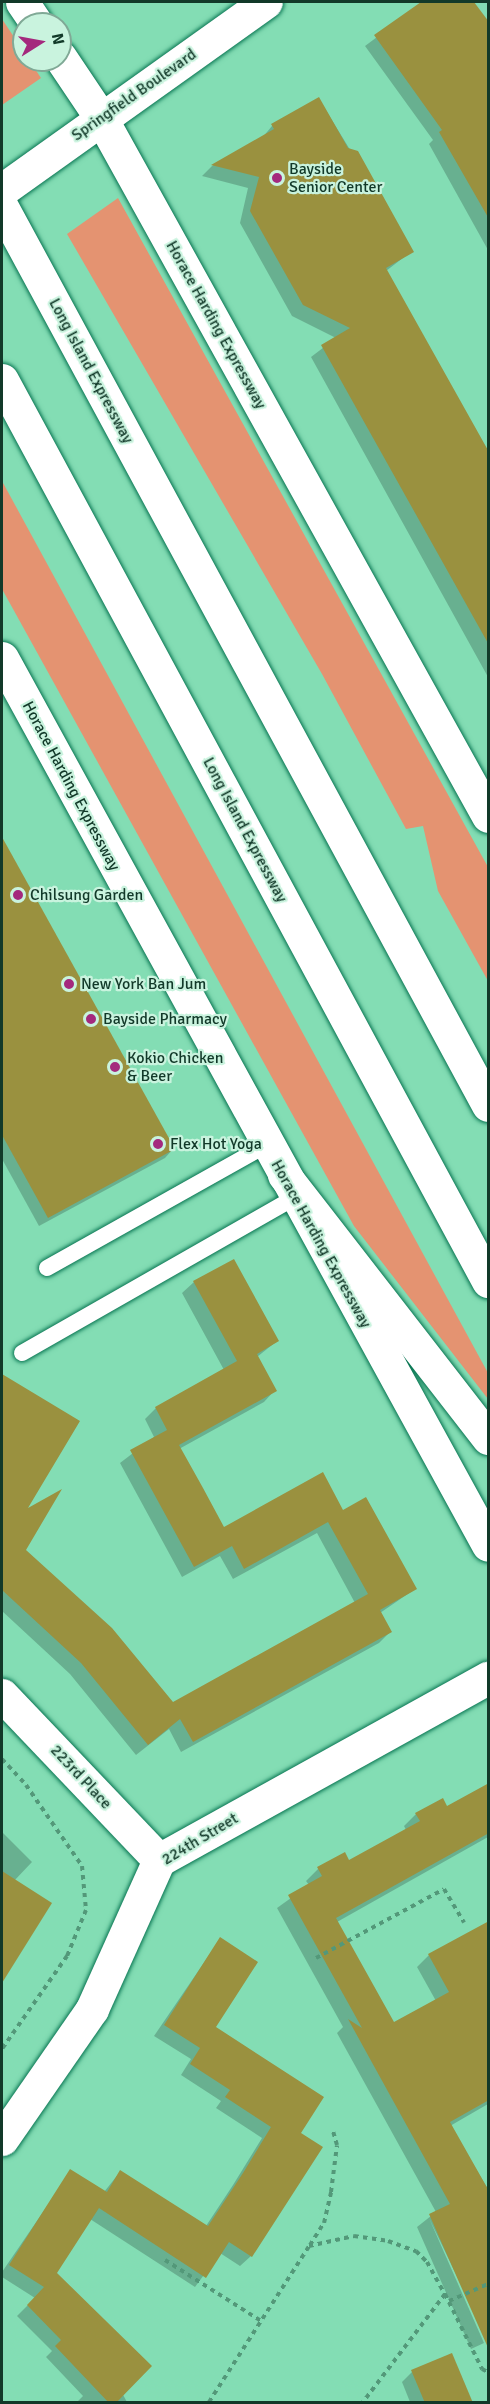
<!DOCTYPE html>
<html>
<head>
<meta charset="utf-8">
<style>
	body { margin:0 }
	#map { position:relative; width:490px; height:2404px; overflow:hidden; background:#83ddb4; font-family:Signika,sans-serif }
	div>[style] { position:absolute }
	.green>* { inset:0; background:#e49371 }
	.shadow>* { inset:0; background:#0003 }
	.building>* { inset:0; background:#9a913f }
	.path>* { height:4px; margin-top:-2px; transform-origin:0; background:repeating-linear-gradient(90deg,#539879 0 4.5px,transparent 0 9px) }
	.roads { filter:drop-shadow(0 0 2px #077451) drop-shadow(0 0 2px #077451) }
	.service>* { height:16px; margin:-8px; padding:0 8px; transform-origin:8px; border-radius:8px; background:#fff }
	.minor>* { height:33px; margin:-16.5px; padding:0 16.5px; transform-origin:16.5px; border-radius:16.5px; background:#fff }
	.secondary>* { height:33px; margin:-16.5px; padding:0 16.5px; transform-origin:16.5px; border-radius:16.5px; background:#fff }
	.motorway>* { height:33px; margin:-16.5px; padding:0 16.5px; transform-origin:16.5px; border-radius:16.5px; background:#fff }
	.dots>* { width:16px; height:16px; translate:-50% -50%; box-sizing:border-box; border:3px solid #c9f3de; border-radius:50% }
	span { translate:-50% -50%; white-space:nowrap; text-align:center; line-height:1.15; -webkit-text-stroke:4.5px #c9f3de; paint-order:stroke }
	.street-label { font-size:16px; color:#123929 }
	.poi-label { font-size:16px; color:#123929 }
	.left { translate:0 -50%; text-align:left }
	.frame { position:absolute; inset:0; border:3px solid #123929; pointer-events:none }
	.north { position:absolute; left:12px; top:12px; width:60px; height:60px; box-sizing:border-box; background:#c9f3de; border:2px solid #80a996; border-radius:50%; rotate:79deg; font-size:16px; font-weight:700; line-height:24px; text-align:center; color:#123929 }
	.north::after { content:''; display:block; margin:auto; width:21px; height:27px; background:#a4297d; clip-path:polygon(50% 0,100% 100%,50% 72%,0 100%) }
</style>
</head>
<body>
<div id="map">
	<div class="green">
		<i style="clip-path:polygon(2px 19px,24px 52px,24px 60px,29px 60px,41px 78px,2px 105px)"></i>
		<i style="clip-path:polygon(118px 198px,488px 867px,488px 981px,438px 891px,423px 826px,406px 829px,322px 674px,67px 234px)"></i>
		<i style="clip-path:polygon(2px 481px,488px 1373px,488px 1399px,354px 1226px,2px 589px)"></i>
	</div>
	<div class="shadow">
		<i style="clip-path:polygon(424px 2px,472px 2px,488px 25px,488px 250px,429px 144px,433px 140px,365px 46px)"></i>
		<i style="clip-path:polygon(319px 99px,412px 251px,386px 271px,488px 456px,488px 677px,311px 357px,336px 338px,292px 316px,240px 223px,248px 188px,202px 176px,212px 166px,262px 138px,272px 126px)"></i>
		<i style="clip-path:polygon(2px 840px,173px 1149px,165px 1158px,39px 1226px,2px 1159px)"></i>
		<i style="clip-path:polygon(194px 1282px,277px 1341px,257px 1357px,275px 1390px,264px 1402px,179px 1449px,223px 1529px,343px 1512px,415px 1589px,380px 1613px,390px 1632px,379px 1643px,181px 1752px,169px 1729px,136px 1755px,70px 1674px,2px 1611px,2px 1524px,58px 1493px,23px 1550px,172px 1704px,355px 1603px,317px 1533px,233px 1579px,220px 1556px,182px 1577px,120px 1463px,154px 1437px,145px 1419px,156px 1408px,224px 1370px,182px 1293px)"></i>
		<i style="clip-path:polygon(2px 1376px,78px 1422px,43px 1472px,2px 1447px)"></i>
		<i style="clip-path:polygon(488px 1796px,488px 1837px,337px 1922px,394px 2024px,436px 2001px,417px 1967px,429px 1955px,488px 2008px,488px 2104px,450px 2126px,488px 2189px,488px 2341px,429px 2218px,484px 2343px,471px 2349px,417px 2227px,436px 2212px,337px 2033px,343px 2027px,277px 1908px,309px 1885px,306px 1881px,318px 1869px,348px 1862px,406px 1830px,404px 1826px,416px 1814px,442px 1800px,447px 1808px)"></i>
		<i style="clip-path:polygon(2px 1832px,32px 1862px,14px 1881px,50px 1904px,2px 1979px,2px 1897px,5px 1892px,2px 1893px)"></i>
		<i style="clip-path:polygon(220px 1939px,214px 2027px,299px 2133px,321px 2147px,251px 2256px,240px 2266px,220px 2253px,195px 2287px,90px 2219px,56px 2273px,127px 2402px,77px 2402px,83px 2396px,46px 2357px,52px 2351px,17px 2316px,35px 2298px,2px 2277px,2px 2272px,71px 2171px,104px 2192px,120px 2172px,206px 2226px,233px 2185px,262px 2138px,216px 2108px,221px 2101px,181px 2075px,191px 2059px,154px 2036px)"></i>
		<i style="clip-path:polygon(412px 2372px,472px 2402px,410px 2402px,402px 2382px)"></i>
	</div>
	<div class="building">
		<i style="clip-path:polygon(421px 2px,474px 2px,489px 22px,489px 219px,439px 132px,442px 130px,374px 35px)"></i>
		<i style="clip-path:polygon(319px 97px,348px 148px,358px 151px,414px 252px,386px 268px,489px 452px,489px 645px,321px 345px,350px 328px,303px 305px,250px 211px,259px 177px,211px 165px,274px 129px,271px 124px)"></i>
		<i style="clip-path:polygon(2px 837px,175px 1149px,48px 1218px,2px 1135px)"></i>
		<i style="clip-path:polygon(234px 1259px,279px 1341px,257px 1354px,277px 1391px,179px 1445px,203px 1488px,224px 1527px,323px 1472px,343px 1510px,366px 1497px,417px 1589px,380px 1610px,392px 1632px,193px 1742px,180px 1719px,148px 1745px,81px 1663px,2px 1590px,2px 1374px,80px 1421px,28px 1508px,62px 1489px,26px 1550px,112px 1628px,173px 1702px,368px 1594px,328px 1522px,244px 1569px,232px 1546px,194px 1567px,130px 1450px,167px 1430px,155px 1407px,237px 1361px,193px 1281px)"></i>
		<i style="clip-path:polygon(489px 1783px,489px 1833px,336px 1918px,394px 2022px,449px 1992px,428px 1954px,489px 1921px,489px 2100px,450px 2122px,489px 2191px,489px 2350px,429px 2214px,450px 2204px,348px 2019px,362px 2028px,288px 1895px,322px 1876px,317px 1867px,345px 1852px,349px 1860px,420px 1821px,415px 1813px,443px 1798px,447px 1806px)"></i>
		<i style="clip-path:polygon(2px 1871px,52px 1903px,2px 1983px)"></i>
		<i style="clip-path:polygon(220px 1937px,258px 1962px,216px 2027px,324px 2097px,301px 2133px,323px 2147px,252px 2257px,229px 2242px,206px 2278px,99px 2208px,57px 2273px,152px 2366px,116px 2403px,109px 2403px,55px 2346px,61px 2340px,27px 2305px,44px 2287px,9px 2265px,70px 2169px,107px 2192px,120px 2170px,208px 2226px,243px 2173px,271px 2127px,225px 2097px,230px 2090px,190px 2064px,200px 2048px,164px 2025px)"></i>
		<i style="clip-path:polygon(452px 2353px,473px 2403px,425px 2403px,411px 2370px)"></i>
	</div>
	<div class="path">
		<i style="left:2px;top:1759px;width:35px;rotate:47deg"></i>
		<i style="left:26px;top:1785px;width:98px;rotate:55.3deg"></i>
		<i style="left:82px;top:1866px;width:44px;rotate:84.8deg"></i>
		<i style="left:86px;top:1910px;width:50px;rotate:112.4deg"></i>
		<i style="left:67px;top:1956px;width:113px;rotate:125deg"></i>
		<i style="left:316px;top:1958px;width:145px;rotate:-28.3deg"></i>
		<i style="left:444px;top:1889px;width:39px;rotate:59deg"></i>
		<i style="left:310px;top:2245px;width:26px;rotate:-58deg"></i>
		<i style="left:324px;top:2223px;width:32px;rotate:-77deg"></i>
		<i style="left:331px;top:2192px;width:47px;rotate:-82.7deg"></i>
		<i style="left:337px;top:2145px;width:15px;rotate:-106deg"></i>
		<i style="left:165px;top:2260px;width:114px;rotate:32.4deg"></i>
		<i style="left:445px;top:2294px;width:84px;rotate:63.7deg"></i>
		<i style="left:482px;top:2369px;width:7px;rotate:27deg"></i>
		<i style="left:449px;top:2301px;width:43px;rotate:-23.6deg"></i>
		<i style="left:209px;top:2402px;width:185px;rotate:-57.3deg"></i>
		<i style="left:309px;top:2246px;width:46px;rotate:-12.5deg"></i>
		<i style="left:354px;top:2236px;width:34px;rotate:8deg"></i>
		<i style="left:388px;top:2241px;width:30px;rotate:20deg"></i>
		<i style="left:416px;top:2251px;width:16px;rotate:45deg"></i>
		<i style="left:427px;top:2262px;width:37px;rotate:61deg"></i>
		<i style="left:445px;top:2294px;width:136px;rotate:127.2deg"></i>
	</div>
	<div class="roads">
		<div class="service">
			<i style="left:47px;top:1268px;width:251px;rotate:-29.3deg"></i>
			<i style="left:22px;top:1353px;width:315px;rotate:-29.7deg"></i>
		</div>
		<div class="minor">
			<i style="left:2px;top:1695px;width:228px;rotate:46.4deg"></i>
			<i style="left:2px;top:2139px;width:158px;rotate:-55.3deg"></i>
			<i style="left:92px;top:2009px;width:163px;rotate:-65.8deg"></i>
			<i style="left:159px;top:1860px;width:376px;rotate:-29deg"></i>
		</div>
		<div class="secondary">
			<i style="left:22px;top:2px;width:27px;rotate:56deg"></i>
			<i style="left:60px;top:57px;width:73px;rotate:56.1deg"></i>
			<i style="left:101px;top:118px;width:798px;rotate:60.99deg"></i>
			<i style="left:2px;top:190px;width:324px;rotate:-35.5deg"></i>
			<i style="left:2px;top:658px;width:1011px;rotate:61.28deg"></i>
		</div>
		<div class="motorway">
			<i style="left:2px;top:207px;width:1021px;rotate:61.58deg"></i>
			<i style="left:2px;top:380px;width:1024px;rotate:61.66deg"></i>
			<i style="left:284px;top:1175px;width:333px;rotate:52.2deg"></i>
		</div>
	</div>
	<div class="dots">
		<i style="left:277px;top:178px;background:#a4297d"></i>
		<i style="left:18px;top:895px;background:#a4297d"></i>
		<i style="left:69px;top:984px;background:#a4297d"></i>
		<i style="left:91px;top:1019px;background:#a4297d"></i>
		<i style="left:115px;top:1067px;background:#a4297d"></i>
		<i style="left:158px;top:1144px;background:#a4297d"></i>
	</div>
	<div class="street-label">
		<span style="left:134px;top:95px;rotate:-35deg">Springfield Boulevard</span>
		<span style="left:216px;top:325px;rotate:61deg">Horace Harding Expressway</span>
		<span style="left:91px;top:371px;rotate:62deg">Long Island Expressway</span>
		<span style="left:71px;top:786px;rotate:62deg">Horace Harding Expressway</span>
		<span style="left:245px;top:830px;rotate:62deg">Long Island Expressway</span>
		<span style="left:321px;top:1244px;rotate:61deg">Horace Harding Expressway</span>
		<span style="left:81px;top:1777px;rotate:47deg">223rd Place</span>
		<span style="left:200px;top:1839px;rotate:-31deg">224th Street</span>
	</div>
	<div class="poi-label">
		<span class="left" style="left:289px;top:178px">Bayside<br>Senior Center</span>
		<span class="left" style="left:30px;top:895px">Chilsung Garden</span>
		<span class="left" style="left:81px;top:984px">New York Ban Jum</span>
		<span class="left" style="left:103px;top:1019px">Bayside Pharmacy</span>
		<span class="left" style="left:127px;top:1067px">Kokio Chicken<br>&amp; Beer</span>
		<span class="left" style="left:170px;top:1144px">Flex Hot Yoga</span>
	</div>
	<div class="frame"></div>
	<div class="north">N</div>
</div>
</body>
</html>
